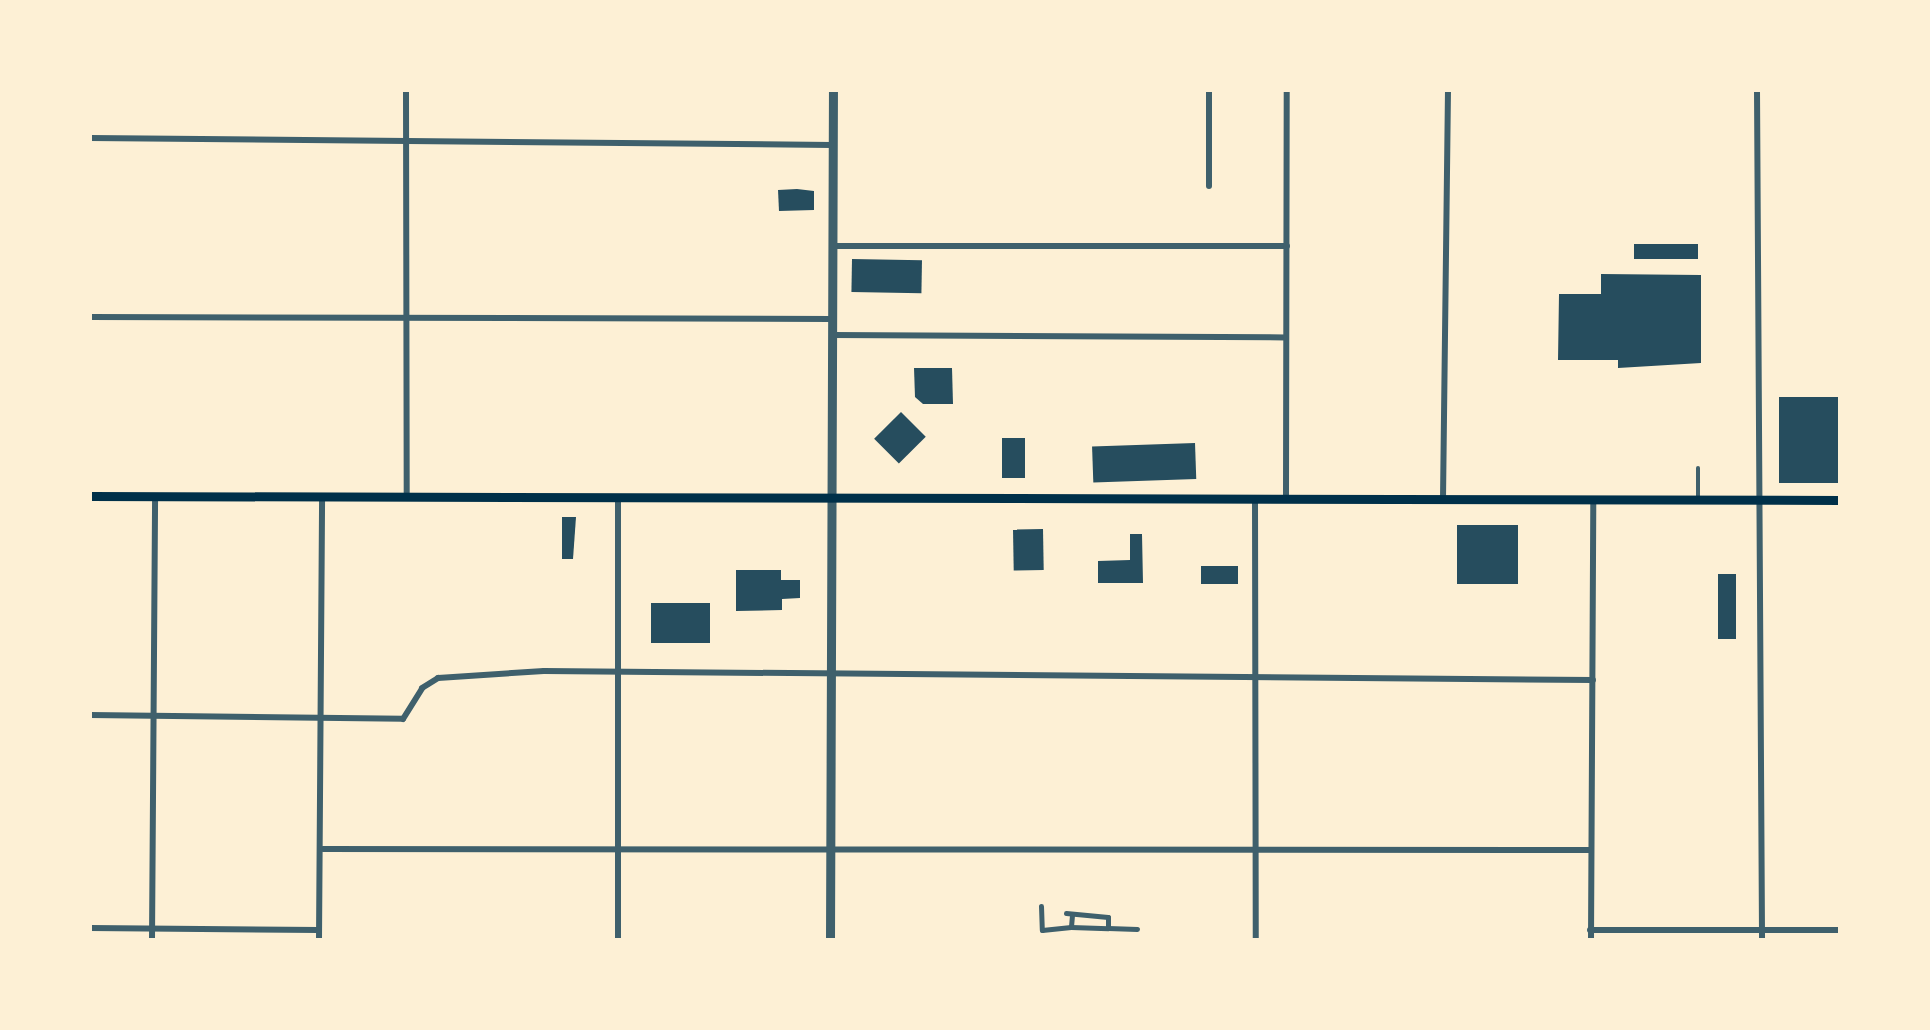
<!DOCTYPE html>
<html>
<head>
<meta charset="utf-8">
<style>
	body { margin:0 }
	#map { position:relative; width:1930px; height:1030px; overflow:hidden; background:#fdf0d5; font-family:"PT Sans",sans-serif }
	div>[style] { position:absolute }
	.building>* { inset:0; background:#264d5e; transform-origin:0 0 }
	.service>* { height:4px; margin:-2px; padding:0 2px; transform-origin:2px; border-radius:2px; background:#3f606c }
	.pedestrian>* { height:5px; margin:-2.5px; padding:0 2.5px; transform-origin:2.5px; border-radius:2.5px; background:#3f606c }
	.minor>* { height:6px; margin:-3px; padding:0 3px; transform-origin:3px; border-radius:3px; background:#3f606c }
	.tertiary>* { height:9px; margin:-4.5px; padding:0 4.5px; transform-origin:4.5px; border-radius:4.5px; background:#3f606c }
	.secondary>* { height:9px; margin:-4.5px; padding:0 4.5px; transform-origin:4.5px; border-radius:4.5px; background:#003049 }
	span { translate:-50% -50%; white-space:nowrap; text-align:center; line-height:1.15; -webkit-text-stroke:9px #fdf0d5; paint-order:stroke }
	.frame { position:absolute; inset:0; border:92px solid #fdf0d5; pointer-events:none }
</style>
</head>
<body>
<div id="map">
	<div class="building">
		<i style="clip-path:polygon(797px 189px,814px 191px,814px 210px,779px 211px,778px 190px)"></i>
		<i style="left:1634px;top:244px;width:64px;height:15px"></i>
		<i style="left:852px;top:259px;width:70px;height:33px;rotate:1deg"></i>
		<i style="clip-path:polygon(1601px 274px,1701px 275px,1701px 363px,1618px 368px,1618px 360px,1558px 360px,1559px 294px,1601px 294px)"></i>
		<i style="clip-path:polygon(914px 368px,952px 368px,953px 404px,923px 404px,915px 397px)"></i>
		<i style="left:1779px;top:397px;width:61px;height:86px"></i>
		<i style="left:901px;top:412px;width:35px;height:38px;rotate:45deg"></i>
		<i style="left:1002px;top:438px;width:23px;height:40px"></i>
		<i style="left:1195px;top:443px;width:36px;height:103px;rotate:88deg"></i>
		<i style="clip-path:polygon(562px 517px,576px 517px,573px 559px,562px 559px)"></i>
		<i style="left:1457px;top:525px;width:61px;height:59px"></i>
		<i style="left:1043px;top:529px;width:41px;height:30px;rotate:89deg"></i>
		<i style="clip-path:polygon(1130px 534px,1142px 534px,1143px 583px,1098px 583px,1098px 561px,1130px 560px)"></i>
		<i style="left:1201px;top:566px;width:37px;height:18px"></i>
		<i style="clip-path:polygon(736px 570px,781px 570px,781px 580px,800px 580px,800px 598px,782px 599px,782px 610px,736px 611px)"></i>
		<i style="left:1718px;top:574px;width:18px;height:65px"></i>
		<i style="left:651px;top:603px;width:59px;height:40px"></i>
	</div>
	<div class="service">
		<i style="left:1698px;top:496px;width:28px;rotate:-90deg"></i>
	</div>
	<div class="pedestrian">
		<i style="left:1041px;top:906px;width:24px;rotate:88deg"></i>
		<i style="left:1042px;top:930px;width:29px;rotate:-6deg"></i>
		<i style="left:1066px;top:913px;width:42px;rotate:5.4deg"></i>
		<i style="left:1108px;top:917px;width:11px;rotate:90deg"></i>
		<i style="left:1108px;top:928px;width:29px;rotate:2deg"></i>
		<i style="left:1072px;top:915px;width:12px;rotate:95deg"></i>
		<i style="left:1071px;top:927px;width:37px;rotate:2deg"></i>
	</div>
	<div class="minor">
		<i style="left:406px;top:90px;width:407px;rotate:89.9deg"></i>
		<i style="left:1209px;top:90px;width:96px;rotate:90deg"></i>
		<i style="left:1757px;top:90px;width:850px;rotate:89.66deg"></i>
		<i style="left:90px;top:138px;width:742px;rotate:0.54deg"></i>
		<i style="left:832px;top:246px;width:455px"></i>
		<i style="left:90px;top:317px;width:742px;rotate:0.15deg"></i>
		<i style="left:832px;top:335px;width:454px;rotate:0.3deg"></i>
		<i style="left:1286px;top:499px;width:409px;rotate:-89.9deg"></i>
		<i style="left:1443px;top:499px;width:409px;rotate:-89.3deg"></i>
		<i style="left:1255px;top:500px;width:440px;rotate:89.9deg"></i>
		<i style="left:90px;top:715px;width:313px;rotate:0.7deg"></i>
		<i style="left:403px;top:719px;width:36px;rotate:-58deg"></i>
		<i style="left:422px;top:688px;width:19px;rotate:-32deg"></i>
		<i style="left:438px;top:678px;width:106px;rotate:-3.8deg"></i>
		<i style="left:544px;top:671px;width:1049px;rotate:0.49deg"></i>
		<i style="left:323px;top:849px;width:1268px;rotate:0.05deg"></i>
		<i style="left:90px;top:928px;width:229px;rotate:0.5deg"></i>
		<i style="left:1590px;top:930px;width:250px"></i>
		<i style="left:152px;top:940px;width:444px;rotate:-89.6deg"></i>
		<i style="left:319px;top:940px;width:443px;rotate:-89.6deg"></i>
		<i style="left:618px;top:940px;width:442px;rotate:-90deg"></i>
		<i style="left:1591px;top:940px;width:440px;rotate:-89.7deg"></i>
	</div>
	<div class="tertiary">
		<i style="left:830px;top:940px;width:850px;rotate:-89.8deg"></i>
	</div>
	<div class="secondary">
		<i style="left:90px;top:496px;width:1750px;rotate:0.13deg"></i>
	</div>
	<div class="frame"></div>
</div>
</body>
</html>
